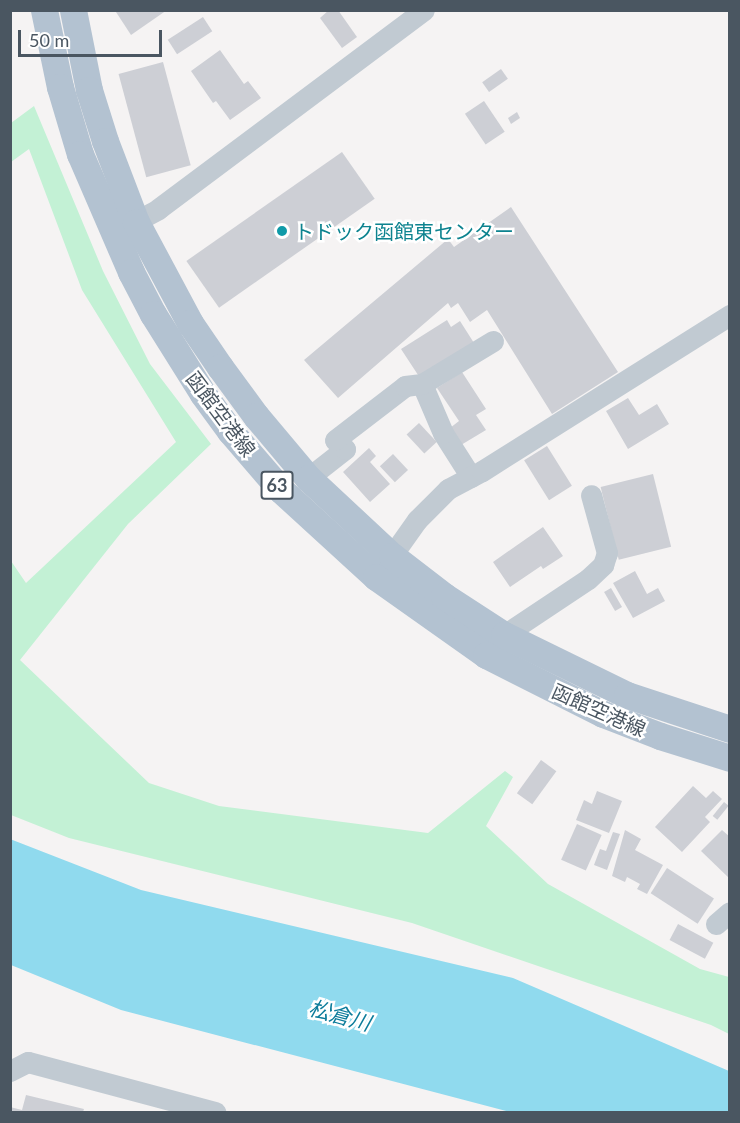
<!DOCTYPE html>
<html>
<head>
<meta charset="utf-8">
<style>
	body { margin:0 }
	#map { position:relative; width:740px; height:1123px; overflow:hidden; background:#f5f3f3; font-family:Lato,"Noto Sans JP",sans-serif }
	div>[style] { position:absolute }
	.green>* { inset:0; background:#c3f1d5 }
	.water>* { inset:0; background:#90daee }
	.building>* { inset:0; background:#cdcfd5; transform-origin:0 0 }
	.minor>* { height:21px; margin:-10.5px; padding:0 10.5px; transform-origin:10.5px; border-radius:10.5px; background:#c1cad2 }
	.major>* { height:27px; margin:-13.5px; padding:0 13.5px; transform-origin:13.5px; border-radius:13.5px; background:#b3c2d1 }
	.dots>* { width:16px; height:16px; translate:-50% -50%; box-sizing:border-box; border:3px solid #fff; border-radius:50% }
	span { translate:-50% -50%; white-space:nowrap; text-align:center; line-height:1.15; -webkit-text-stroke:5px #fff; paint-order:stroke }
	.shield-label span { padding:2px 4px; background:#fff; border:2px solid; border-radius:4px; -webkit-text-stroke-width:0 }
	.shield-label { font-size:18px; color:#4a5661; font-weight:700 }
	.culture-label { font-size:20px; color:#0d838f }
	.left { translate:0 -50%; text-align:left }
	.street-label { font-size:20px; color:#4a5661 }
	.water-label { font-size:21px; color:#0c7c9b; font-style:italic }
	.frame { position:absolute; inset:0; border:12px solid #4a5661; pointer-events:none }
	.scale { position:absolute; left:18px; top:30px; width:144px; height:27px; box-sizing:border-box; border:3px solid #4a5661; border-top:0; padding-left:8px; font-size:18px; line-height:21px; white-space:nowrap; color:#4a5661; -webkit-text-stroke:4px #fff; paint-order:stroke }
</style>
</head>
<body>
<div id="map">
	<div class="green">
		<i style="clip-path:polygon(34px 106px,103px 271px,150px 364px,211px 444px,128px 524px,20px 660px,149px 783px,219px 806px,428px 833px,505px 771px,513px 777px,486px 826px,548px 884px,700px 969px,729px 977px,729px 1034px,711px 1025px,412px 923px,69px 838px,11px 815px,11px 561px,26px 583px,176px 442px,82px 290px,29px 149px,11px 162px,11px 123px)"></i>
	</div>
	<div class="water">
		<i style="clip-path:polygon(10px 839px,141px 890px,513px 978px,729px 1071px,729px 1112px,510px 1112px,121px 1010px,11px 965px)"></i>
	</div>
	<div class="building">
		<i style="clip-path:polygon(119px 10px,167px 10px,131px 35px,116px 12px)"></i>
		<i style="clip-path:polygon(329px 10px,338px 10px,357px 37px,342px 48px,320px 18px)"></i>
		<i style="left:203px;top:17px;width:17px;height:42px;rotate:57deg"></i>
		<i style="clip-path:polygon(220px 50px,244px 84px,248px 81px,261px 98px,230px 120px,216px 101px,213px 103px,191px 71px)"></i>
		<i style="left:163px;top:62px;width:107px;height:46px;rotate:75deg"></i>
		<i style="left:501px;top:69px;width:12px;height:23px;rotate:55deg"></i>
		<i style="left:484px;top:101px;width:37px;height:23px;rotate:56deg"></i>
		<i style="clip-path:polygon(517px 112px,520px 118px,511px 124px,508px 118px)"></i>
		<i style="left:342px;top:152px;width:57px;height:190px;rotate:55deg"></i>
		<i style="clip-path:polygon(511px 207px,618px 372px,552px 414px,487px 310px,470px 322px,458px 303px,451px 308px,448px 303px,338px 398px,304px 360px,448px 239px,454px 247px)"></i>
		<i style="clip-path:polygon(447px 320px,451px 327px,460px 321px,474px 343px,420px 378px,401px 349px)"></i>
		<i style="clip-path:polygon(462px 372px,486px 409px,476px 415px,486px 430px,461px 445px,450px 428px,459px 421px,437px 388px)"></i>
		<i style="clip-path:polygon(628px 398px,639px 415px,657px 404px,669px 424px,628px 449px,606px 411px)"></i>
		<i style="left:419px;top:423px;width:26px;height:17px;rotate:47deg"></i>
		<i style="left:547px;top:446px;width:47px;height:27px;rotate:58deg"></i>
		<i style="clip-path:polygon(369px 448px,376px 456px,370px 462px,390px 484px,370px 502px,343px 472px)"></i>
		<i style="left:393px;top:454px;width:22px;height:18px;rotate:47deg"></i>
		<i style="left:653px;top:474px;width:75px;height:54px;rotate:76deg"></i>
		<i style="clip-path:polygon(543px 527px,563px 556px,543px 569px,541px 566px,510px 587px,493px 562px)"></i>
		<i style="clip-path:polygon(635px 571px,647px 594px,658px 588px,665px 601px,633px 618px,613px 583px)"></i>
		<i style="left:611px;top:588px;width:22px;height:8px;rotate:60deg"></i>
		<i style="left:541px;top:760px;width:19px;height:41px;rotate:36deg"></i>
		<i style="clip-path:polygon(693px 786px,706px 798px,713px 791px,722px 799px,705px 817px,710px 822px,682px 852px,655px 827px)"></i>
		<i style="clip-path:polygon(597px 791px,622px 801px,609px 833px,576px 820px,584px 800px,592px 804px)"></i>
		<i style="left:724px;top:802px;width:6px;height:18px;rotate:39deg"></i>
		<i style="left:577px;top:824px;width:27px;height:39px;rotate:24deg"></i>
		<i style="clip-path:polygon(625px 830px,641px 839px,635px 850px,663px 865px,647px 894px,637px 889px,640px 884px,627px 877px,625px 882px,612px 876px)"></i>
		<i style="clip-path:polygon(722px 830px,730px 837px,730px 879px,701px 851px)"></i>
		<i style="clip-path:polygon(613px 832px,620px 834px,607px 870px,594px 865px,600px 849px,606px 851px)"></i>
		<i style="left:667px;top:868px;width:56px;height:30px;rotate:33deg"></i>
		<i style="left:678px;top:924px;width:40px;height:18px;rotate:28deg"></i>
		<i style="clip-path:polygon(26px 1095px,84px 1109px,83px 1112px,10px 1112px,10px 1107px,22px 1110px)"></i>
	</div>
	<div class="minor">
		<i style="left:123px;top:228px;width:40px;rotate:-28deg"></i>
		<i style="left:158px;top:209px;width:332px;rotate:-36.8deg"></i>
		<i style="left:471px;top:477px;width:52px;rotate:-122.5deg"></i>
		<i style="left:443px;top:433px;width:53px;rotate:-113.2deg"></i>
		<i style="left:422px;top:384px;width:83px;rotate:-31.2deg"></i>
		<i style="left:308px;top:478px;width:47px;rotate:-38.1deg"></i>
		<i style="left:345px;top:449px;width:13px;rotate:-138deg"></i>
		<i style="left:335px;top:440px;width:88px;rotate:-37.6deg"></i>
		<i style="left:405px;top:386px;width:17px;rotate:-7deg"></i>
		<i style="left:383px;top:568px;width:59px;rotate:-54.7deg"></i>
		<i style="left:417px;top:520px;width:44px;rotate:-45deg"></i>
		<i style="left:448px;top:489px;width:38px;rotate:-28deg"></i>
		<i style="left:482px;top:471px;width:293px;rotate:-32.2deg"></i>
		<i style="left:496px;top:643px;width:11px;rotate:-45deg"></i>
		<i style="left:504px;top:635px;width:101px;rotate:-33.7deg"></i>
		<i style="left:588px;top:579px;width:21px;rotate:-43deg"></i>
		<i style="left:603px;top:565px;width:13px;rotate:-72deg"></i>
		<i style="left:607px;top:553px;width:60px;rotate:-105.4deg"></i>
		<i style="left:716px;top:924px;width:18px;rotate:-41deg"></i>
		<i style="left:10px;top:1071px;width:20px;rotate:-27deg"></i>
		<i style="left:28px;top:1062px;width:194px;rotate:15deg"></i>
	</div>
	<div class="major">
		<i style="left:44px;top:10px;width:79px;rotate:78.3deg"></i>
		<i style="left:60px;top:87px;width:70px;rotate:73.4deg"></i>
		<i style="left:80px;top:154px;width:129px;rotate:66.6deg"></i>
		<i style="left:131px;top:272px;width:47px;rotate:62.4deg"></i>
		<i style="left:153px;top:314px;width:94px;rotate:58deg"></i>
		<i style="left:203px;top:394px;width:46px;rotate:53.9deg"></i>
		<i style="left:230px;top:431px;width:78px;rotate:49.2deg"></i>
		<i style="left:281px;top:490px;width:129px;rotate:42.5deg"></i>
		<i style="left:376px;top:577px;width:135px;rotate:35.3deg"></i>
		<i style="left:486px;top:655px;width:131px;rotate:26.8deg"></i>
		<i style="left:603px;top:714px;width:61px;rotate:21.1deg"></i>
		<i style="left:660px;top:736px;width:73px;rotate:17.4deg"></i>
		<i style="left:73px;top:10px;width:82px;rotate:78.7deg"></i>
		<i style="left:89px;top:90px;width:53px;rotate:72.6deg"></i>
		<i style="left:105px;top:141px;width:87px;rotate:69.1deg"></i>
		<i style="left:136px;top:222px;width:115px;rotate:61.9deg"></i>
		<i style="left:190px;top:323px;width:53px;rotate:55.7deg"></i>
		<i style="left:220px;top:367px;width:61px;rotate:53.7deg"></i>
		<i style="left:256px;top:416px;width:81px;rotate:50deg"></i>
		<i style="left:308px;top:478px;width:115px;rotate:42.9deg"></i>
		<i style="left:392px;top:556px;width:66px;rotate:37.6deg"></i>
		<i style="left:444px;top:596px;width:72px;rotate:33deg"></i>
		<i style="left:504px;top:635px;width:137px;rotate:26deg"></i>
		<i style="left:627px;top:695px;width:108px;rotate:18.3deg"></i>
	</div>
	<div class="dots">
		<i style="left:282px;top:231px;background:#0f9aa8"></i>
	</div>
	<div class="shield-label">
		<span style="left:277px;top:485px">63</span>
	</div>
	<div class="culture-label">
		<span class="left" style="left:294px;top:231px">トドック函館東センター</span>
	</div>
	<div class="street-label">
		<span style="left:221px;top:414px;rotate:53deg">函館空港線</span>
		<span style="left:599px;top:710px;rotate:24deg">函館空港線</span>
	</div>
	<div class="water-label">
		<span style="left:340px;top:1015px;rotate:15deg">松倉川</span>
	</div>
	<div class="frame"></div>
	<div class="scale">50 m</div>
</div>
</body>
</html>
